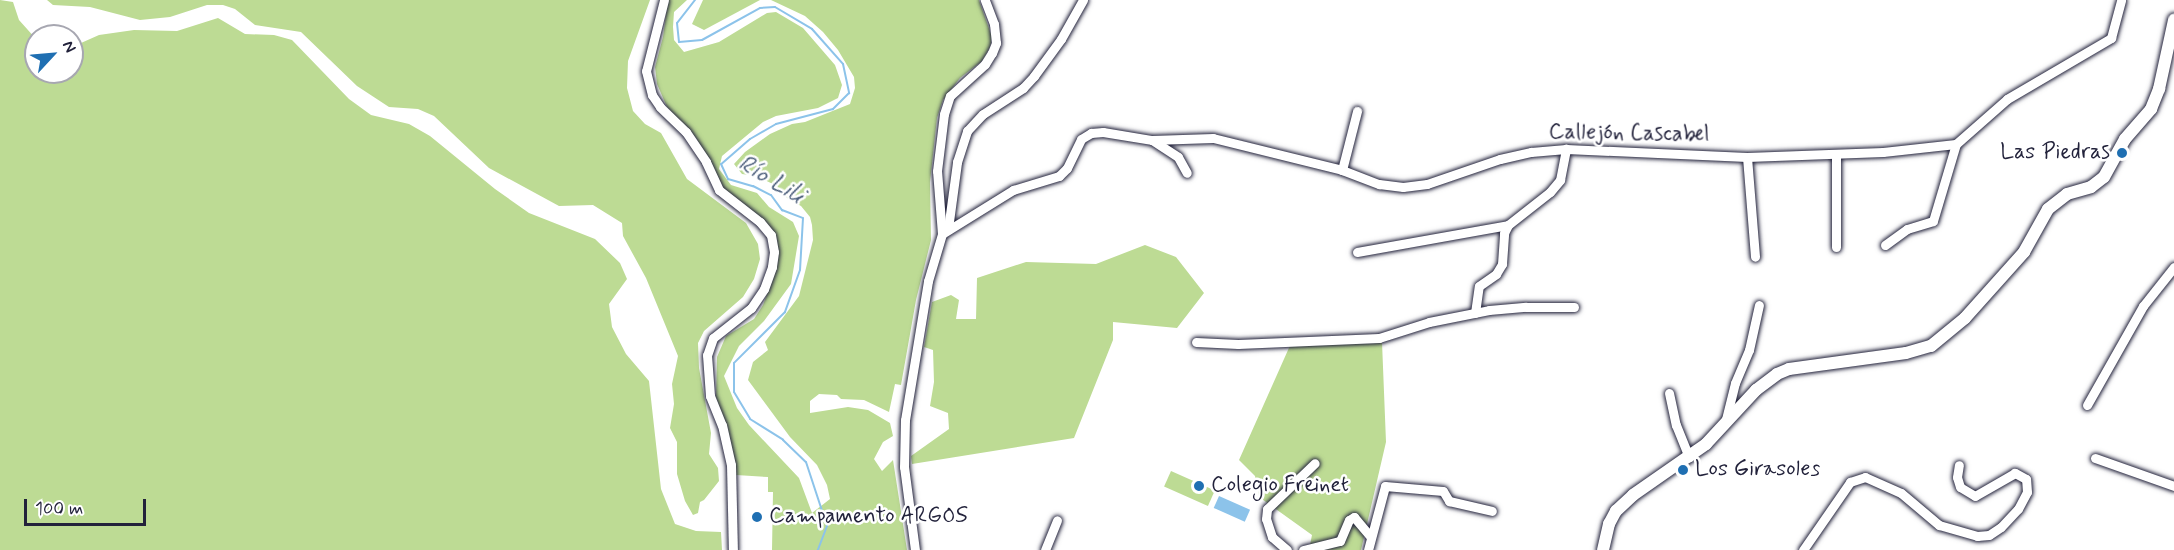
<!DOCTYPE html>
<html>
<head>
<meta charset="utf-8">
<style>
	body { margin:0 }
	#map { position:relative; width:2174px; height:550px; overflow:hidden; background:#fff; font-family:Mynerve,sans-serif }
	div>[style] { position:absolute }
	.green>* { inset:0; background:#bddb94; transform-origin:0 0 }
	.water>* { inset:0; background:#8cc3ea; transform-origin:0 0 }
	.stream>* { height:2px; margin:-1px; padding:0 1px; transform-origin:1px; border-radius:1px; background:#8cc3ea }
	.roads { filter:drop-shadow(0 0 2px #22223b) drop-shadow(0 0 2px #22223b) }
	.minor>* { height:9px; margin:-4.5px; padding:0 4.5px; transform-origin:4.5px; border-radius:4.5px; background:#fff }
	.tertiary>* { height:12px; margin:-6px; padding:0 6px; transform-origin:6px; border-radius:6px; background:#fff }
	.dots>* { width:16px; height:16px; translate:-50% -50%; box-sizing:border-box; border:3px solid #fff; border-radius:50% }
	span { translate:-50% -50%; white-space:nowrap; text-align:center; line-height:1.15; -webkit-text-stroke:5px #fff; paint-order:stroke }
	.street-label { font-size:22px; color:#22223b }
	.poi-label { font-size:22px; color:#22223b }
	.right { translate:-100% -50%; text-align:right }
	.left { translate:0 -50%; text-align:left }
	.water-label { font-size:24px; color:#475a78; font-style:italic }
	.north { position:absolute; left:24px; top:24px; width:60px; height:60px; box-sizing:border-box; background:#fff; border:2px solid #a7a7b1; border-radius:50%; rotate:64deg; font-size:16px; font-weight:700; line-height:24px; text-align:center; color:#22223b }
	.north::after { content:''; display:block; margin:auto; width:21px; height:27px; background:#1f6fb2; clip-path:polygon(50% 0,100% 100%,50% 72%,0 100%) }
	.scale { position:absolute; left:24px; top:499px; width:122px; height:27px; box-sizing:border-box; border:3px solid #22223b; border-top:0; padding-left:8px; font-size:18px; line-height:21px; white-space:nowrap; color:#22223b; -webkit-text-stroke:4px #fff; paint-order:stroke }
</style>
</head>
<body>
<div id="map">
	<div class="green">
		<i style="clip-path:polygon(0 0,13px 2px,19px 20px,36px 39px,36px 72px,72px 72px,72px 47px,99px 35px,134px 30px,177px 31px,218px 18px,245px 34px,274px 35px,292px 40px,349px 99px,371px 115px,409px 124px,430px 136px,495px 189px,529px 213px,595px 239px,620px 263px,627px 279px,609px 304px,612px 327px,626px 354px,649px 381px,661px 489px,675px 524px,696px 531px,721px 532px,722px 550px,0 550px)"></i>
		<i style="clip-path:polygon(47px 0,650px 0,628px 61px,627px 88px,633px 111px,645px 124px,661px 133px,687px 179px,746px 223px,758px 244px,760px 259px,754px 279px,743px 297px,704px 331px,698px 343px,699px 368px,711px 433px,709px 454px,718px 468px,719px 481px,704px 500px,700px 502px,698px 513px,693px 515px,685px 501px,677px 474px,677px 442px,670px 428px,674px 404px,672px 384px,678px 356px,646px 278px,623px 236px,622px 223px,593px 205px,559px 206px,489px 168px,434px 116px,418px 109px,389px 107px,357px 86px,301px 32px,255px 25px,235px 9px,223px 5px,207px 5px,170px 17px,140px 20px,90px 7px,53px 5px)"></i>
		<i style="clip-path:polygon(668px 0,687px 0,674px 12px,673px 27px,674px 40px,684px 52px,719px 42px,767px 13px,776px 12px,803px 28px,835px 65px,842px 85px,838px 98px,818px 108px,776px 116px,763px 122px,722px 156px,719px 169px,731px 185px,757px 193px,769px 207px,793px 222px,799px 236px,791px 284px,764px 321px,739px 346px,724px 376px,737px 408px,749px 425px,799px 478px,812px 513px,830px 499px,827px 485px,817px 465px,790px 437px,748px 380px,753px 362px,768px 350px,765px 342px,799px 296px,813px 240px,812px 225px,810px 217px,801px 206px,788px 199px,775px 185px,756px 176px,742px 174px,734px 164px,745px 152px,770px 134px,792px 124px,805px 122px,850px 104px,855px 88px,854px 77px,838px 50px,823px 32px,805px 16px,771px 0,979px 0,992px 37px,990px 47px,982px 61px,960px 78px,943px 100px,937px 118px,930px 182px,931px 240px,916px 300px,901px 385px,895px 384px,889px 412px,864px 400px,841px 399px,837px 395px,819px 394px,810px 401px,810px 413px,848px 407px,868px 410px,890px 423px,893px 436px,883px 442px,874px 459px,882px 471px,893px 460px,907px 550px,772px 550px,773px 492px,768px 492px,768px 477px,736px 475px,716px 397px,717px 357px,726px 336px,754px 319px,763px 305px,776px 270px,777px 252px,759px 222px,723px 190px,696px 138px,667px 107px,657px 84px,655px 67px,663px 37px)"></i>
		<i style="clip-path:polygon(703px 0,760px 0,704px 30px,692px 24px)"></i>
		<i style="clip-path:polygon(1145px 245px,1176px 257px,1204px 293px,1177px 328px,1113px 322px,1113px 340px,1074px 438px,912px 464px,911px 456px,949px 429px,948px 413px,930px 406px,934px 382px,933px 350px,924px 347px,932px 302px,951px 295px,959px 300px,956px 319px,976px 319px,977px 278px,1026px 262px,1096px 264px)"></i>
		<i style="clip-path:polygon(1292px 341px,1382px 342px,1386px 442px,1361px 550px,1309px 550px,1312px 535px,1259px 497px,1255px 476px,1239px 460px)"></i>
		<i style="left:1171px;top:471px;width:48px;height:17px;rotate:24deg"></i>
	</div>
	<div class="water">
		<i style="left:1219px;top:496px;width:34px;height:13px;rotate:24deg"></i>
	</div>
	<div class="stream">
		<i style="left:695px;top:0;width:29px;rotate:128deg"></i>
		<i style="left:677px;top:23px;width:19px;rotate:84deg"></i>
		<i style="left:679px;top:42px;width:23px;rotate:-5deg"></i>
		<i style="left:702px;top:40px;width:66px;rotate:-28.9deg"></i>
		<i style="left:760px;top:8px;width:15px;rotate:-4deg"></i>
		<i style="left:775px;top:7px;width:43px;rotate:30.7deg"></i>
		<i style="left:812px;top:29px;width:47px;rotate:48.5deg"></i>
		<i style="left:843px;top:64px;width:30px;rotate:78deg"></i>
		<i style="left:849px;top:93px;width:23px;rotate:135deg"></i>
		<i style="left:833px;top:109px;width:59px;rotate:165.3deg"></i>
		<i style="left:776px;top:124px;width:30px;rotate:150deg"></i>
		<i style="left:750px;top:139px;width:38px;rotate:139deg"></i>
		<i style="left:721px;top:164px;width:17px;rotate:65deg"></i>
		<i style="left:728px;top:179px;width:26px;rotate:16deg"></i>
		<i style="left:753px;top:186px;width:20px;rotate:27deg"></i>
		<i style="left:771px;top:195px;width:19px;rotate:54deg"></i>
		<i style="left:782px;top:210px;width:22px;rotate:21deg"></i>
		<i style="left:803px;top:218px;width:52px;rotate:93.3deg"></i>
		<i style="left:800px;top:270px;width:45px;rotate:109.7deg"></i>
		<i style="left:785px;top:312px;width:72px;rotate:135deg"></i>
		<i style="left:734px;top:363px;width:29px;rotate:90deg"></i>
		<i style="left:734px;top:392px;width:31px;rotate:59deg"></i>
		<i style="left:750px;top:419px;width:39px;rotate:32deg"></i>
		<i style="left:783px;top:440px;width:32px;rotate:44deg"></i>
		<i style="left:806px;top:462px;width:67px;rotate:71.8deg"></i>
		<i style="left:827px;top:526px;width:26px;rotate:111deg"></i>
	</div>
	<div class="roads">
		<div class="minor">
			<i style="left:664px;top:0;width:73px;rotate:104.2deg"></i>
			<i style="left:646px;top:71px;width:25px;rotate:76deg"></i>
			<i style="left:652px;top:95px;width:14px;rotate:56deg"></i>
			<i style="left:660px;top:107px;width:36px;rotate:44deg"></i>
			<i style="left:686px;top:132px;width:36px;rotate:56deg"></i>
			<i style="left:706px;top:162px;width:31px;rotate:65deg"></i>
			<i style="left:719px;top:190px;width:52px;rotate:38deg"></i>
			<i style="left:760px;top:222px;width:17px;rotate:50deg"></i>
			<i style="left:771px;top:235px;width:17px;rotate:80deg"></i>
			<i style="left:774px;top:252px;width:15px;rotate:98deg"></i>
			<i style="left:772px;top:267px;width:23px;rotate:110deg"></i>
			<i style="left:764px;top:289px;width:23px;rotate:124deg"></i>
			<i style="left:751px;top:308px;width:48px;rotate:141.7deg"></i>
			<i style="left:713px;top:338px;width:18px;rotate:109deg"></i>
			<i style="left:707px;top:355px;width:41px;rotate:85.8deg"></i>
			<i style="left:710px;top:396px;width:31px;rotate:68deg"></i>
			<i style="left:722px;top:425px;width:41px;rotate:77.3deg"></i>
			<i style="left:731px;top:465px;width:85px;rotate:88.7deg"></i>
			<i style="left:1152px;top:140px;width:31px;rotate:33deg"></i>
			<i style="left:1178px;top:157px;width:18px;rotate:61deg"></i>
			<i style="left:1836px;top:154px;width:93px;rotate:90deg"></i>
			<i style="left:1747px;top:157px;width:100px;rotate:85.4deg"></i>
			<i style="left:1342px;top:170px;width:61px;rotate:-75.7deg"></i>
			<i style="left:948px;top:229px;width:68px;rotate:-82.3deg"></i>
			<i style="left:957px;top:162px;width:33px;rotate:-72deg"></i>
			<i style="left:967px;top:131px;width:23px;rotate:-47deg"></i>
			<i style="left:983px;top:114px;width:48px;rotate:-33deg"></i>
			<i style="left:1023px;top:88px;width:16px;rotate:-47deg"></i>
			<i style="left:1034px;top:76px;width:46px;rotate:-53.9deg"></i>
			<i style="left:1061px;top:39px;width:45px;rotate:-60.6deg"></i>
			<i style="left:942px;top:234px;width:84px;rotate:-31.8deg"></i>
			<i style="left:1013px;top:190px;width:48px;rotate:-16.9deg"></i>
			<i style="left:1059px;top:176px;width:11px;rotate:-45deg"></i>
			<i style="left:1067px;top:168px;width:32px;rotate:-64deg"></i>
			<i style="left:1081px;top:139px;width:12px;rotate:-31deg"></i>
			<i style="left:1091px;top:133px;width:12px;rotate:-5deg"></i>
			<i style="left:1103px;top:132px;width:50px;rotate:9.3deg"></i>
			<i style="left:1152px;top:140px;width:61px;rotate:-1.9deg"></i>
			<i style="left:1213px;top:138px;width:133px;rotate:13.9deg"></i>
			<i style="left:1342px;top:170px;width:40px;rotate:21deg"></i>
			<i style="left:1379px;top:184px;width:24px;rotate:7deg"></i>
			<i style="left:1403px;top:187px;width:24px;rotate:-7deg"></i>
			<i style="left:1427px;top:184px;width:77px;rotate:-18.9deg"></i>
			<i style="left:1500px;top:159px;width:32px;rotate:-13deg"></i>
			<i style="left:1531px;top:152px;width:35px;rotate:-5deg"></i>
			<i style="left:1566px;top:149px;width:181px;rotate:2.5deg"></i>
			<i style="left:1747px;top:157px;width:136px;rotate:-2.1deg"></i>
			<i style="left:1883px;top:152px;width:73px;rotate:-6.3deg"></i>
			<i style="left:1956px;top:144px;width:68px;rotate:-41.4deg"></i>
			<i style="left:2007px;top:99px;width:121px;rotate:-30.4deg"></i>
			<i style="left:2111px;top:38px;width:39px;rotate:-75deg"></i>
			<i style="left:1885px;top:245px;width:27px;rotate:-36deg"></i>
			<i style="left:1907px;top:229px;width:27px;rotate:-17deg"></i>
			<i style="left:1933px;top:221px;width:80px;rotate:-73.4deg"></i>
			<i style="left:1357px;top:252px;width:153px;rotate:-10.1deg"></i>
			<i style="left:1508px;top:225px;width:53px;rotate:-38.2deg"></i>
			<i style="left:1550px;top:192px;width:16px;rotate:-50deg"></i>
			<i style="left:1560px;top:180px;width:32px;rotate:-79deg"></i>
			<i style="left:1475px;top:313px;width:27px;rotate:-82deg"></i>
			<i style="left:1479px;top:286px;width:21px;rotate:-35deg"></i>
			<i style="left:1496px;top:274px;width:12px;rotate:-59deg"></i>
			<i style="left:1502px;top:264px;width:31px;rotate:-86deg"></i>
			<i style="left:1504px;top:233px;width:9px;rotate:-63deg"></i>
			<i style="left:1196px;top:342px;width:42px;rotate:2.7deg"></i>
			<i style="left:1238px;top:344px;width:141px;rotate:-2.4deg"></i>
			<i style="left:1379px;top:338px;width:52px;rotate:-17.7deg"></i>
			<i style="left:1429px;top:322px;width:61px;rotate:-11.3deg"></i>
			<i style="left:1489px;top:310px;width:37px;rotate:-5deg"></i>
			<i style="left:1526px;top:307px;width:48px"></i>
			<i style="left:1669px;top:393px;width:33px;rotate:78deg"></i>
			<i style="left:1676px;top:425px;width:35px;rotate:68deg"></i>
			<i style="left:2087px;top:405px;width:114px;rotate:-60.5deg"></i>
			<i style="left:2143px;top:306px;width:50px;rotate:-51.5deg"></i>
			<i style="left:1725px;top:423px;width:41px;rotate:-76deg"></i>
			<i style="left:1735px;top:383px;width:36px;rotate:-67deg"></i>
			<i style="left:1749px;top:350px;width:46px;rotate:-77.5deg"></i>
			<i style="left:2095px;top:458px;width:84px;rotate:19.5deg"></i>
			<i style="left:915px;top:550px;width:84px;rotate:-97.5deg"></i>
			<i style="left:904px;top:467px;width:47px;rotate:-88.8deg"></i>
			<i style="left:905px;top:420px;width:141px;rotate:-80.6deg"></i>
			<i style="left:928px;top:281px;width:49px;rotate:-73.4deg"></i>
			<i style="left:942px;top:234px;width:63px;rotate:-94.5deg"></i>
			<i style="left:937px;top:171px;width:57px;rotate:-83deg"></i>
			<i style="left:944px;top:114px;width:19px;rotate:-72deg"></i>
			<i style="left:950px;top:96px;width:47px;rotate:-42.4deg"></i>
			<i style="left:985px;top:64px;width:13px;rotate:-58deg"></i>
			<i style="left:992px;top:53px;width:11px;rotate:-68deg"></i>
			<i style="left:996px;top:43px;width:19px;rotate:-96deg"></i>
			<i style="left:994px;top:24px;width:26px;rotate:-111deg"></i>
			<i style="left:1045px;top:550px;width:32px;rotate:-68deg"></i>
			<i style="left:1287px;top:550px;width:20px;rotate:-139deg"></i>
			<i style="left:1272px;top:537px;width:19px;rotate:-108deg"></i>
			<i style="left:1266px;top:519px;width:10px;rotate:-84deg"></i>
			<i style="left:1267px;top:509px;width:66px;rotate:-43.8deg"></i>
			<i style="left:1303px;top:550px;width:38px;rotate:-14deg"></i>
			<i style="left:1340px;top:541px;width:23px;rotate:-67deg"></i>
			<i style="left:1349px;top:520px;width:6px;rotate:-31deg"></i>
			<i style="left:1354px;top:517px;width:26px;rotate:50deg"></i>
			<i style="left:1368px;top:550px;width:66px;rotate:-75.1deg"></i>
			<i style="left:1385px;top:486px;width:58px;rotate:4.9deg"></i>
			<i style="left:1443px;top:491px;width:12px;rotate:59deg"></i>
			<i style="left:1449px;top:501px;width:44px;rotate:13.1deg"></i>
			<i style="left:1803px;top:550px;width:83px;rotate:-55.3deg"></i>
			<i style="left:1850px;top:482px;width:16px;rotate:-18deg"></i>
			<i style="left:1865px;top:477px;width:39px;rotate:24deg"></i>
			<i style="left:1901px;top:493px;width:50px;rotate:40.1deg"></i>
			<i style="left:1939px;top:525px;width:40px;rotate:16deg"></i>
			<i style="left:1977px;top:536px;width:12px;rotate:-5deg"></i>
			<i style="left:1989px;top:535px;width:14px;rotate:-34deg"></i>
			<i style="left:2001px;top:527px;width:25px;rotate:-47deg"></i>
			<i style="left:2018px;top:509px;width:19px;rotate:-62deg"></i>
			<i style="left:2027px;top:492px;width:13px;rotate:-94deg"></i>
			<i style="left:2026px;top:479px;width:13px;rotate:-151deg"></i>
			<i style="left:2015px;top:473px;width:46px;rotate:150.1deg"></i>
			<i style="left:1975px;top:496px;width:17px;rotate:-149deg"></i>
			<i style="left:1960px;top:487px;width:10px;rotate:-107deg"></i>
			<i style="left:1957px;top:477px;width:12px;rotate:-81deg"></i>
		</div>
		<div class="tertiary">
			<i style="left:1603px;top:550px;width:27px;rotate:-77deg"></i>
			<i style="left:1609px;top:524px;width:15px;rotate:-62deg"></i>
			<i style="left:1616px;top:511px;width:23px;rotate:-43deg"></i>
			<i style="left:1633px;top:495px;width:89px;rotate:-34.9deg"></i>
			<i style="left:1706px;top:444px;width:74px;rotate:-47.2deg"></i>
			<i style="left:1756px;top:390px;width:26px;rotate:-37deg"></i>
			<i style="left:1777px;top:374px;width:13px;rotate:-23deg"></i>
			<i style="left:1789px;top:369px;width:118px;rotate:-7.8deg"></i>
			<i style="left:1906px;top:353px;width:26px;rotate:-16deg"></i>
			<i style="left:1931px;top:346px;width:44px;rotate:-39.5deg"></i>
			<i style="left:1965px;top:318px;width:89px;rotate:-48.2deg"></i>
			<i style="left:2024px;top:252px;width:49px;rotate:-60.8deg"></i>
			<i style="left:2048px;top:209px;width:24px;rotate:-38deg"></i>
			<i style="left:2067px;top:194px;width:25px;rotate:-16deg"></i>
			<i style="left:2091px;top:187px;width:16px;rotate:-38deg"></i>
			<i style="left:2104px;top:177px;width:43px;rotate:-61.1deg"></i>
			<i style="left:2125px;top:139px;width:40px;rotate:-49deg"></i>
			<i style="left:2151px;top:109px;width:22px;rotate:-68deg"></i>
			<i style="left:2159px;top:89px;width:71px;rotate:-77.7deg"></i>
		</div>
	</div>
	<div class="dots">
		<i style="left:2122px;top:153px;background:#1f6fb2"></i>
		<i style="left:1683px;top:470px;background:#1f6fb2"></i>
		<i style="left:1199px;top:486px;background:#1f6fb2"></i>
		<i style="left:757px;top:517px;background:#1f6fb2"></i>
	</div>
	<div class="street-label">
		<span style="left:1629px;top:134px;rotate:1deg">Callejón Cascabel</span>
	</div>
	<div class="poi-label">
		<span class="right" style="left:2110px;top:153px">Las Piedras</span>
		<span class="left" style="left:1695px;top:470px">Los Girasoles</span>
		<span class="left" style="left:1211px;top:486px">Colegio Freinet</span>
		<span class="left" style="left:769px;top:517px">Campamento ARGOS</span>
	</div>
	<div class="water-label">
		<span style="left:771px;top:180px;rotate:31deg">Río Lili</span>
	</div>
	<div class="north">N</div>
	<div class="scale">100 m</div>
</div>
</body>
</html>
